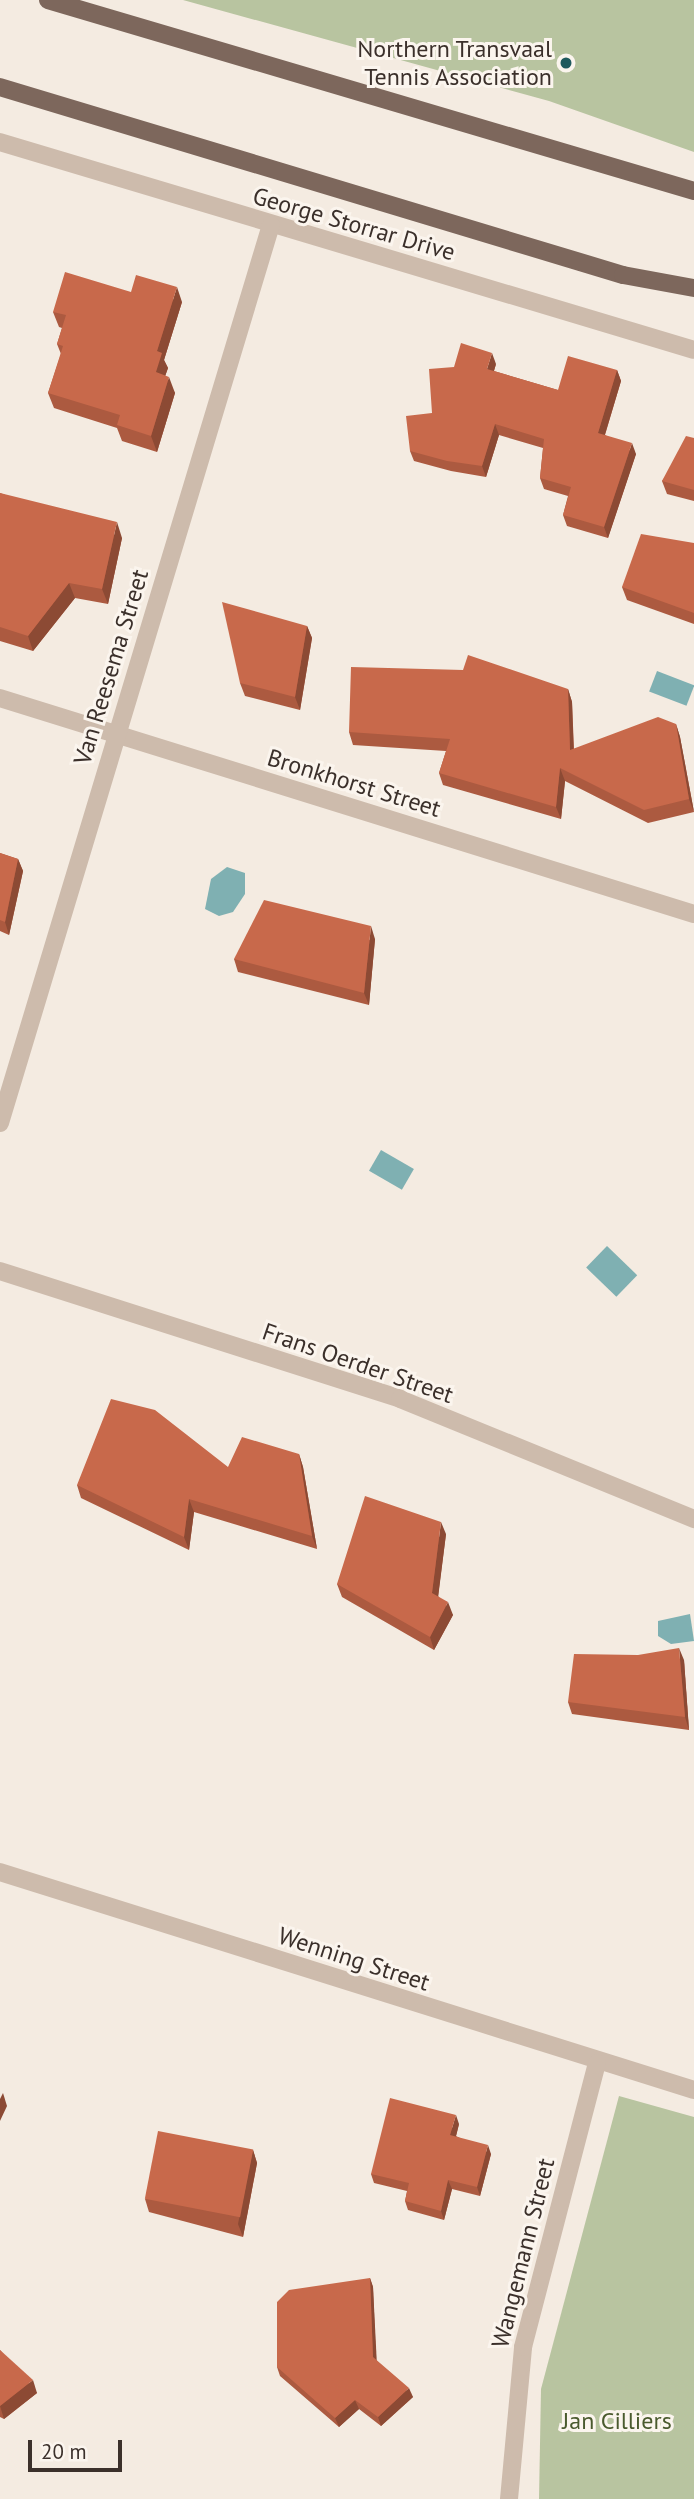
<!DOCTYPE html>
<html>
<head>
<meta charset="utf-8">
<style>
	body { margin:0 }
	#map { position:relative; width:694px; height:2499px; overflow:hidden; background:#f4ebe1; font-family:"PT Sans",sans-serif }
	div>[style] { position:absolute }
	.green>* { inset:0; background:#b8c4a0 }
	.water>* { inset:0; background:#7fb0b2; transform-origin:0 0 }
	.street>* { height:18px; margin:-9px; padding:0 9px; transform-origin:9px; border-radius:9px; background:#cdbbac }
	.primary>* { height:18px; margin:-9px; padding:0 9px; transform-origin:9px; border-radius:9px; background:#7d675c }
	.wall>* { inset:0; background:#ac5a40 }
	.shaded-wall>* { inset:0; background:#8c4a34 }
	.building>* { inset:0; background:#c8694b; transform-origin:0 0 }
	.dots>* { width:19px; height:19px; translate:-50% -50%; box-sizing:border-box; border:4px solid #fbf5ee; border-radius:50% }
	span { translate:-50% -50%; white-space:nowrap; text-align:center; line-height:1.15; -webkit-text-stroke:6px #fbf5ee; paint-order:stroke }
	.poi-label { font-size:24px; color:#3b302b }
	.right { translate:-100% -50%; text-align:right }
	.street-label { font-size:24px; color:#3b302b }
	.park-label { font-size:24px; color:#4a5a2e }
	.scale { position:absolute; left:28px; top:2440px; width:94px; height:32px; box-sizing:border-box; border:4px solid #3b302b; border-top:0; padding-left:9px; font-size:21px; line-height:24px; white-space:nowrap; color:#3b302b; -webkit-text-stroke:5px #fbf5ee; paint-order:stroke }
</style>
</head>
<body>
<div id="map">
	<div class="green">
		<i style="clip-path:polygon(183px 0,694px 0,694px 152px,549px 101px)"></i>
		<i style="clip-path:polygon(619px 2096px,694px 2117px,694px 2499px,539px 2499px,541px 2389px)"></i>
	</div>
	<div class="water">
		<i style="left:657px;top:671px;width:40px;height:22px;rotate:21deg"></i>
		<i style="clip-path:polygon(227px 867px,245px 873px,245px 894px,233px 912px,219px 916px,205px 909px,211px 879px)"></i>
		<i style="left:381px;top:1150px;width:38px;height:24px;rotate:30deg"></i>
		<i style="left:607px;top:1246px;width:42px;height:30px;rotate:44deg"></i>
		<i style="clip-path:polygon(690px 1614px,694px 1641px,671px 1644px,658px 1636px,658px 1621px)"></i>
	</div>
	<div class="street">
		<i style="left:0;top:142px;width:724px;rotate:16.68deg"></i>
		<i style="left:0;top:698px;width:727px;rotate:17.29deg"></i>
		<i style="left:0;top:1123px;width:938px;rotate:-73.21deg"></i>
		<i style="left:0;top:1271px;width:420px;rotate:17.7deg"></i>
		<i style="left:400px;top:1399px;width:318px;rotate:22.2deg"></i>
		<i style="left:0;top:1872px;width:727px;rotate:17.44deg"></i>
		<i style="left:509px;top:2499px;width:153px;rotate:-84.7deg"></i>
		<i style="left:523px;top:2347px;width:293px;rotate:-75.4deg"></i>
	</div>
	<div class="primary">
		<i style="left:48px;top:0;width:674px;rotate:16.47deg"></i>
		<i style="left:0;top:87px;width:651px;rotate:16.79deg"></i>
		<i style="left:623px;top:275px;width:72px;rotate:10.4deg"></i>
	</div>
	<div class="wall">
		<i style="clip-path:polygon(131px 292px,182px 302px,164px 360px,168px 368px,165px 376px,175px 393px,157px 452px,122px 441px,117px 428px,54px 408px,48px 393px,61px 354px,57px 344px,62px 328px,59px 327px,53px 312px)"></i>
		<i style="clip-path:polygon(496px 364px,494px 371px,558px 390px,617px 370px,621px 381px,605px 435px,636px 454px,608px 538px,567px 526px,563px 515px,568px 496px,544px 489px,540px 478px,543px 448px,499px 435px,486px 477px,451px 471px,414px 461px,410px 451px)"></i>
		<i style="clip-path:polygon(694px 438px,694px 501px,667px 494px,662px 481px)"></i>
		<i style="clip-path:polygon(0 493px,122px 538px,108px 604px,75px 598px,33px 651px,0 641px)"></i>
		<i style="clip-path:polygon(694px 543px,694px 624px,627px 600px,622px 587px)"></i>
		<i style="clip-path:polygon(307px 626px,312px 638px,300px 710px,245px 696px,240px 683px)"></i>
		<i style="clip-path:polygon(568px 689px,572px 702px,574px 749px,676px 724px,680px 737px,694px 812px,648px 823px,565px 781px,561px 819px,443px 785px,439px 773px,446px 751px,353px 745px,349px 732px)"></i>
		<i style="clip-path:polygon(0 853px,18px 859px,23px 871px,9px 935px,0 931px)"></i>
		<i style="clip-path:polygon(375px 939px,369px 1005px,238px 972px,234px 959px)"></i>
		<i style="clip-path:polygon(299px 1454px,303px 1467px,317px 1549px,194px 1512px,189px 1550px,81px 1498px,77px 1485px,228px 1467px)"></i>
		<i style="clip-path:polygon(446px 1534px,438px 1596px,453px 1615px,434px 1650px,342px 1597px,337px 1584px)"></i>
		<i style="clip-path:polygon(638px 1655px,684px 1660px,689px 1730px,572px 1714px,568px 1702px)"></i>
		<i style="clip-path:polygon(459px 2124px,456px 2136px,491px 2154px,480px 2196px,452px 2189px,444px 2220px,408px 2210px,405px 2201px,407px 2191px,374px 2183px,371px 2174px)"></i>
		<i style="clip-path:polygon(253px 2150px,257px 2163px,243px 2237px,149px 2212px,145px 2199px)"></i>
		<i style="clip-path:polygon(370px 2278px,373px 2287px,376px 2360px,413px 2397px,381px 2426px,359px 2409px,339px 2427px,280px 2376px,277px 2367px)"></i>
		<i style="clip-path:polygon(0 2350px,37px 2393px,4px 2419px,0 2417px)"></i>
	</div>
	<div class="shaded-wall">
		<i style="clip-path:polygon(177px 287px,182px 302px,164px 360px,168px 368px,161px 388px,156px 372px,157px 351px)"></i>
		<i style="clip-path:polygon(492px 353px,496px 364px,491px 380px,487px 369px)"></i>
		<i style="clip-path:polygon(617px 370px,621px 381px,602px 444px,598px 433px)"></i>
		<i style="clip-path:polygon(169px 377px,175px 393px,157px 452px,151px 436px)"></i>
		<i style="clip-path:polygon(495px 424px,499px 435px,486px 477px,482px 466px)"></i>
		<i style="clip-path:polygon(632px 443px,636px 454px,608px 538px,604px 527px)"></i>
		<i style="clip-path:polygon(117px 522px,122px 538px,108px 604px,102px 589px)"></i>
		<i style="clip-path:polygon(69px 583px,75px 598px,33px 651px,28px 636px)"></i>
		<i style="clip-path:polygon(307px 626px,312px 638px,300px 710px,295px 697px)"></i>
		<i style="clip-path:polygon(568px 689px,572px 702px,574px 763px,570px 750px)"></i>
		<i style="clip-path:polygon(676px 724px,680px 737px,694px 812px,689px 799px)"></i>
		<i style="clip-path:polygon(560px 768px,565px 781px,561px 819px,556px 807px)"></i>
		<i style="clip-path:polygon(18px 859px,23px 871px,9px 935px,5px 922px)"></i>
		<i style="clip-path:polygon(371px 926px,375px 939px,369px 1005px,364px 993px)"></i>
		<i style="clip-path:polygon(299px 1454px,303px 1467px,317px 1549px,312px 1536px)"></i>
		<i style="clip-path:polygon(189px 1499px,194px 1512px,189px 1550px,184px 1537px)"></i>
		<i style="clip-path:polygon(441px 1522px,446px 1534px,437px 1606px,432px 1593px)"></i>
		<i style="clip-path:polygon(448px 1602px,453px 1615px,434px 1650px,430px 1637px)"></i>
		<i style="clip-path:polygon(679px 1648px,684px 1660px,689px 1730px,685px 1717px)"></i>
		<i style="clip-path:polygon(3px 2093px,7px 2106px,0 2121px,0 2099px)"></i>
		<i style="clip-path:polygon(456px 2115px,459px 2124px,454px 2144px,450px 2135px)"></i>
		<i style="clip-path:polygon(488px 2145px,491px 2154px,480px 2196px,477px 2187px)"></i>
		<i style="clip-path:polygon(253px 2150px,257px 2163px,243px 2237px,238px 2224px)"></i>
		<i style="clip-path:polygon(448px 2180px,452px 2189px,444px 2220px,441px 2211px)"></i>
		<i style="clip-path:polygon(370px 2278px,373px 2287px,377px 2366px,373px 2357px)"></i>
		<i style="clip-path:polygon(33px 2380px,37px 2393px,4px 2419px,0 2406px)"></i>
		<i style="clip-path:polygon(409px 2388px,413px 2397px,381px 2426px,378px 2417px)"></i>
		<i style="clip-path:polygon(355px 2400px,359px 2409px,339px 2427px,335px 2418px)"></i>
	</div>
	<div class="building">
		<i style="clip-path:polygon(65px 272px,131px 292px,136px 275px,177px 287px,157px 351px,162px 353px,156px 372px,169px 377px,151px 436px,117px 425px,120px 415px,48px 393px,63px 346px,57px 344px,66px 315px,53px 312px)"></i>
		<i style="clip-path:polygon(461px 343px,492px 353px,487px 369px,558px 390px,568px 356px,617px 370px,598px 433px,632px 443px,604px 527px,563px 515px,571px 487px,540px 478px,544px 439px,495px 424px,482px 466px,447px 461px,410px 451px,406px 416px,432px 413px,429px 369px,454px 367px)"></i>
		<i style="clip-path:polygon(686px 436px,694px 438px,694px 490px,662px 481px)"></i>
		<i style="clip-path:polygon(0 493px,117px 522px,102px 589px,69px 583px,28px 636px,0 627px)"></i>
		<i style="clip-path:polygon(641px 534px,694px 543px,694px 613px,622px 587px)"></i>
		<i style="clip-path:polygon(222px 602px,307px 626px,295px 697px,240px 683px)"></i>
		<i style="clip-path:polygon(468px 655px,568px 689px,570px 750px,658px 717px,676px 724px,689px 799px,644px 810px,560px 768px,556px 807px,439px 773px,450px 739px,349px 732px,351px 667px,463px 670px)"></i>
		<i style="clip-path:polygon(0 853px,18px 859px,5px 922px,0 920px)"></i>
		<i style="clip-path:polygon(264px 900px,371px 926px,364px 993px,234px 959px)"></i>
		<i style="clip-path:polygon(111px 1399px,155px 1410px,228px 1467px,242px 1437px,299px 1454px,312px 1536px,189px 1499px,184px 1537px,77px 1485px)"></i>
		<i style="clip-path:polygon(365px 1496px,441px 1522px,432px 1593px,448px 1602px,430px 1637px,337px 1584px)"></i>
		<i style="clip-path:polygon(679px 1648px,685px 1717px,568px 1702px,574px 1654px,638px 1655px)"></i>
		<i style="clip-path:polygon(390px 2098px,456px 2115px,450px 2135px,488px 2145px,477px 2187px,448px 2180px,441px 2211px,405px 2201px,409px 2183px,371px 2174px)"></i>
		<i style="left:158px;top:2131px;width:97px;height:69px;rotate:11deg"></i>
		<i style="clip-path:polygon(370px 2278px,373px 2357px,409px 2388px,378px 2417px,355px 2400px,335px 2418px,277px 2367px,277px 2302px,289px 2290px)"></i>
		<i style="clip-path:polygon(0 2350px,33px 2380px,0 2406px)"></i>
	</div>
	<div class="dots">
		<i style="left:566px;top:63px;background:#1f5a5e"></i>
	</div>
	<div class="poi-label">
		<span class="right" style="left:552px;top:63px">Northern Transvaal<br>Tennis Association</span>
	</div>
	<div class="street-label">
		<span style="left:354px;top:224px;rotate:16deg">George Storrar Drive</span>
		<span style="left:111px;top:667px;rotate:-73deg">Van Reesema Street</span>
		<span style="left:354px;top:783px;rotate:17deg">Bronkhorst Street</span>
		<span style="left:358px;top:1363px;rotate:19deg">Frans Oerder Street</span>
		<span style="left:354px;top:1959px;rotate:18deg">Wenning Street</span>
		<span style="left:523px;top:2253px;rotate:-76deg">Wangemann Street</span>
	</div>
	<div class="park-label">
		<span style="left:617px;top:2421px">Jan Cilliers</span>
	</div>
	<div class="scale">20 m</div>
</div>
</body>
</html>
